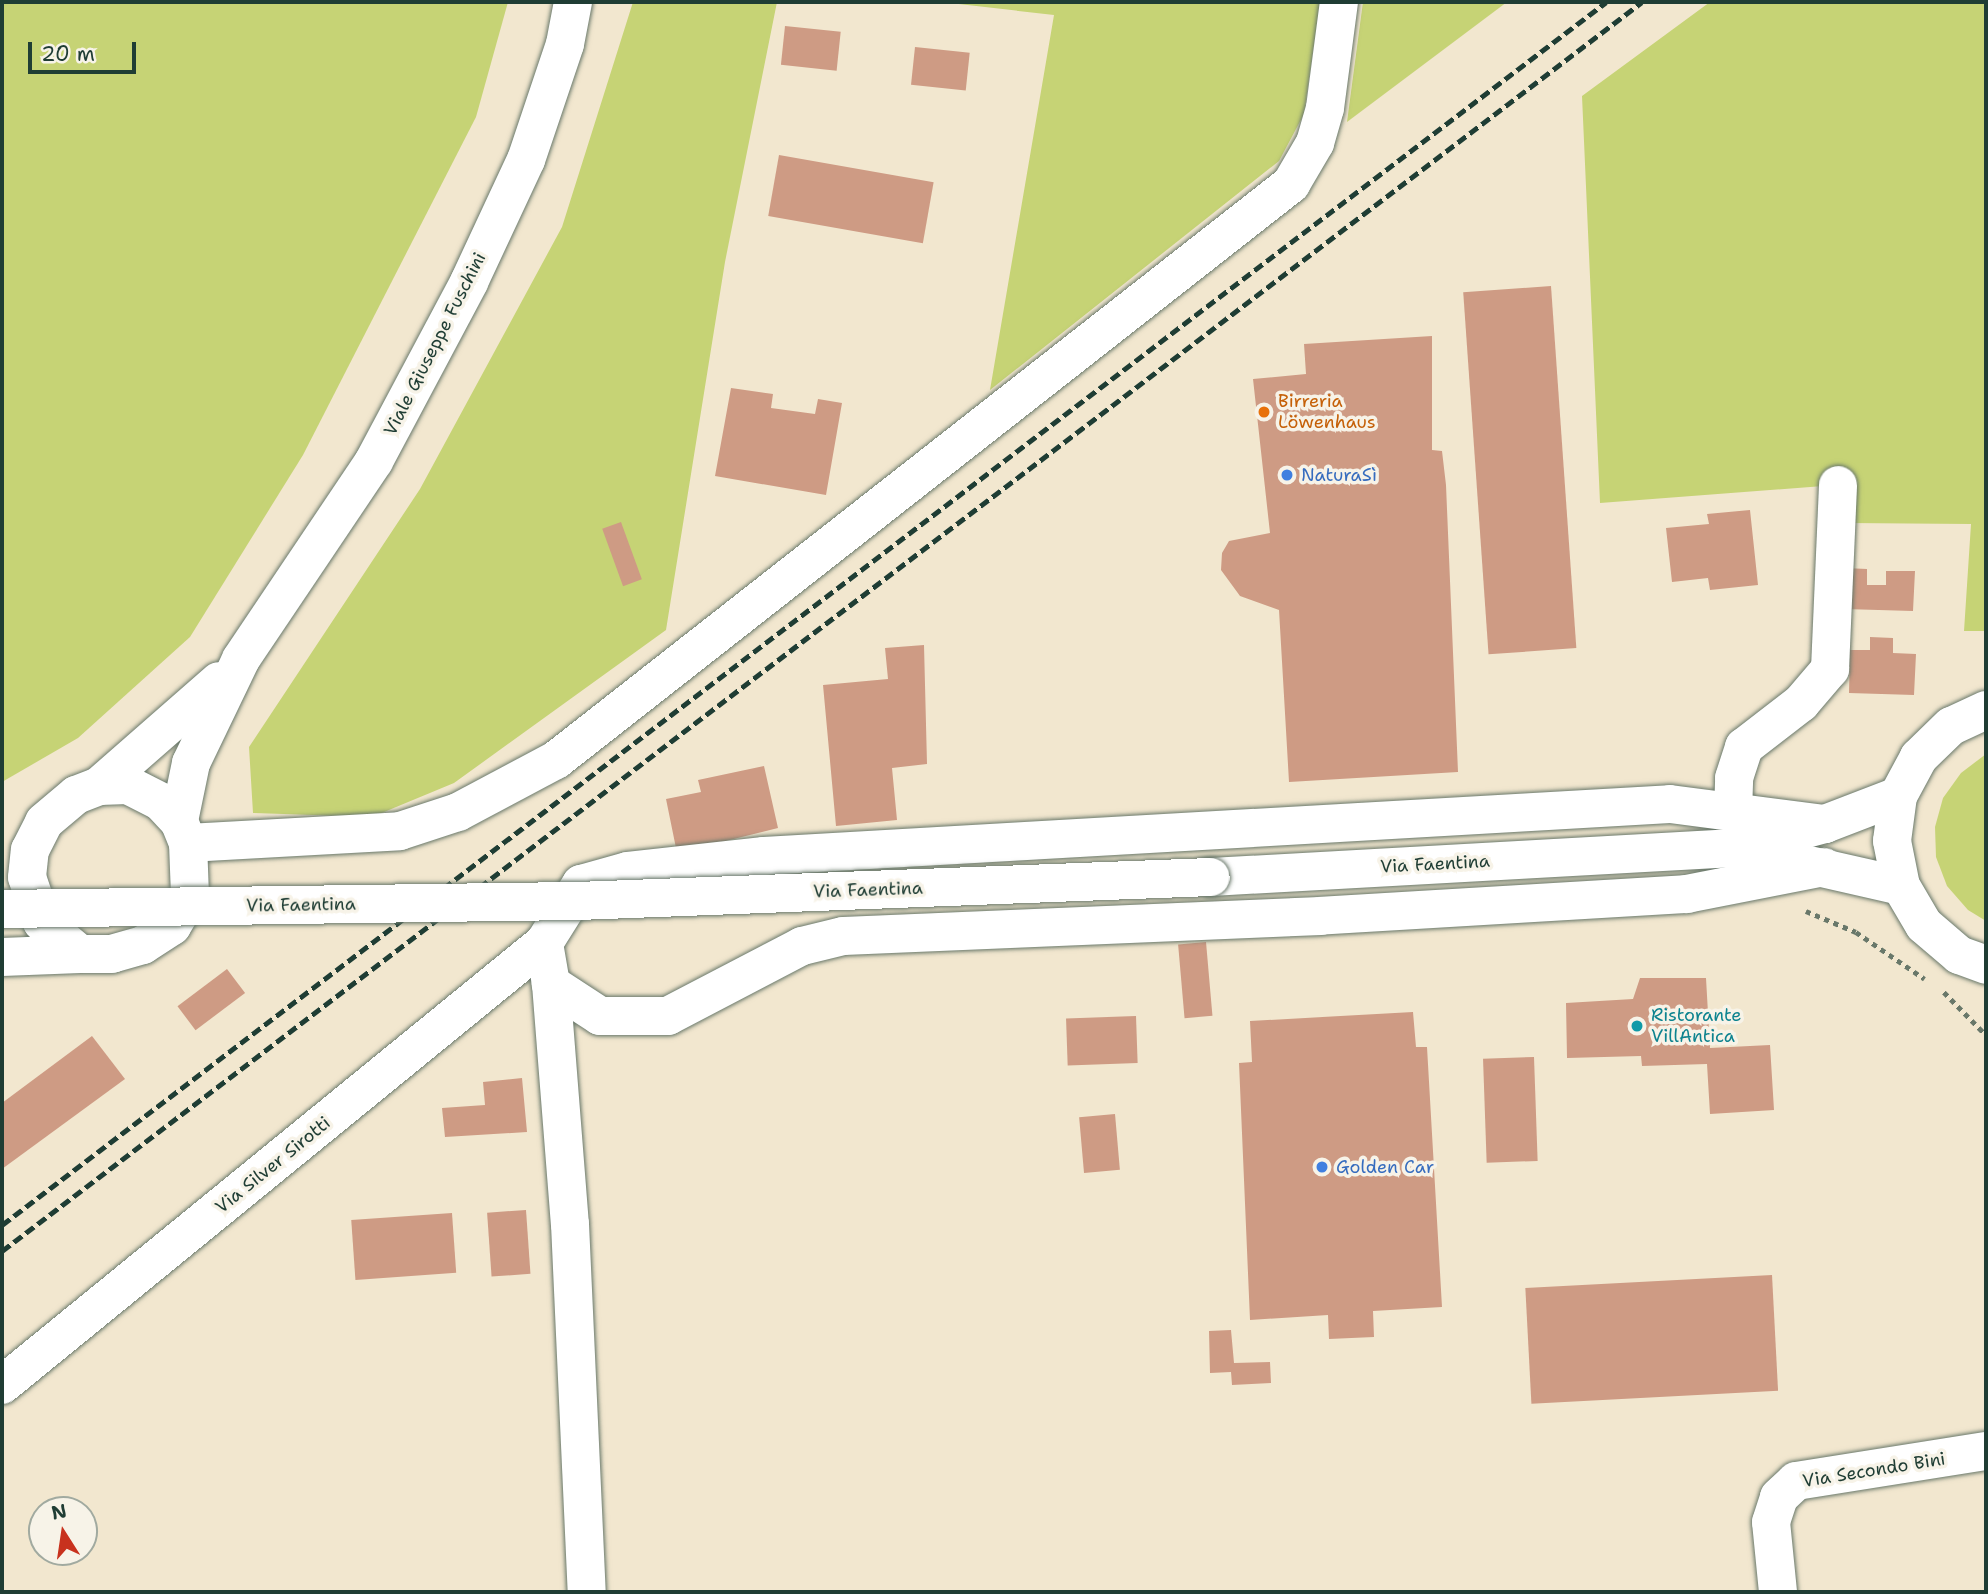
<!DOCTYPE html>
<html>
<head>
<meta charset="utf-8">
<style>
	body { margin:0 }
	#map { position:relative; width:1988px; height:1594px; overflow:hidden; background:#f2e7cf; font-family:"Shantell Sans",sans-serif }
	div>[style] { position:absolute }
	.green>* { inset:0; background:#c6d375 }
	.building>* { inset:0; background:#ce9b84; transform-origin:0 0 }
	.path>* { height:4.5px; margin-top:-2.25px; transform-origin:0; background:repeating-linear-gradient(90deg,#69786a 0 5px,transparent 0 10px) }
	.roads { filter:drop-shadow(0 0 2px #69786a) drop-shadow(0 0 2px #69786a) }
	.minor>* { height:38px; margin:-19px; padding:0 19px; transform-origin:19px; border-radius:19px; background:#fff }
	.major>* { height:38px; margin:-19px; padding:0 19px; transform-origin:19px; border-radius:19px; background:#fff }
	.rail>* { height:5px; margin-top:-2.5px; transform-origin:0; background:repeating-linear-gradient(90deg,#1f3d34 0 10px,transparent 0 15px) }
	.bridges { filter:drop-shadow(0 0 2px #69786a) drop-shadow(0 0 2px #69786a) }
	.major-bridge>* { height:38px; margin:-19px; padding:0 19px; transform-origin:19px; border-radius:19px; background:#fff }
	.dots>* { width:19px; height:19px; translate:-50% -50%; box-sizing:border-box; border:4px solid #f7f3e8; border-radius:50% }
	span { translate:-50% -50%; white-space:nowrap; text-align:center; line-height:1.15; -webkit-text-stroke:7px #f7f3e8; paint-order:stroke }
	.street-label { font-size:18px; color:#1f3d34 }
	.food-label { font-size:18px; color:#c56008 }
	.left { translate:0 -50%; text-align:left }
	.shop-label { font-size:18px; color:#366cbe }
	.culture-label { font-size:18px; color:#0d838f }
	.frame { position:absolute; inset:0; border:4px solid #1f3d34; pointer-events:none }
	.north { position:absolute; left:28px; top:1496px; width:70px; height:70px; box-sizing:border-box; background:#f7f3e8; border:2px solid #a1aaa0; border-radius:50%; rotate:348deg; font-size:19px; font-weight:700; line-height:28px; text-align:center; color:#1f3d34 }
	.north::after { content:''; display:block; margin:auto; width:24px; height:32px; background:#c8321e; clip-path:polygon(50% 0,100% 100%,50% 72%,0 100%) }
	.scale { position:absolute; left:28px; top:42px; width:108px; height:32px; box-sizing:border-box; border:4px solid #1f3d34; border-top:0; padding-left:9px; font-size:21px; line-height:24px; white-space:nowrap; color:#1f3d34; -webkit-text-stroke:5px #f7f3e8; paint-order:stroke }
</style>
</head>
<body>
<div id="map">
	<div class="green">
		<i style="clip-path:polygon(2px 2px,508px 2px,476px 117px,303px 455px,190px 637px,78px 738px,2px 782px)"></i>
		<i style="clip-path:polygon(633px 2px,777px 2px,725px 262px,666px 630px,454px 783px,372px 817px,253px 813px,249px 747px,420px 489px,562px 227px)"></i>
		<i style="clip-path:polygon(941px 2px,1320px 2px,1304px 114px,1279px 161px,990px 390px,1054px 15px)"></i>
		<i style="clip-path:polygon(1363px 2px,1507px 2px,1347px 122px)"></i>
		<i style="clip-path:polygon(1710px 2px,1986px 2px,1986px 631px,1964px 631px,1971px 524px,1847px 523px,1849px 484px,1600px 503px,1582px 96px)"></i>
		<i style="clip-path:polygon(1986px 754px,1986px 921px,1968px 910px,1947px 886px,1936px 857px,1935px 827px,1943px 798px,1961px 773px)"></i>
	</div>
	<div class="building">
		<i style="left:785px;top:26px;width:56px;height:39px;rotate:6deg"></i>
		<i style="left:915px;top:47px;width:55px;height:38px;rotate:6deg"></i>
		<i style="left:779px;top:155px;width:157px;height:62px;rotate:10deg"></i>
		<i style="left:1551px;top:286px;width:363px;height:88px;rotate:86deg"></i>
		<i style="clip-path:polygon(1432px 336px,1432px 450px,1442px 451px,1446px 485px,1458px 772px,1289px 782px,1279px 610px,1240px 596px,1221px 570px,1222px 553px,1229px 541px,1270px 533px,1253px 379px,1306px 374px,1304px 344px)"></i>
		<i style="clip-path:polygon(731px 388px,773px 394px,771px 408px,815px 414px,818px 399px,842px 403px,826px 495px,715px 476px)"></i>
		<i style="clip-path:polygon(1750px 510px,1758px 585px,1710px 590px,1708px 578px,1672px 582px,1666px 528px,1709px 524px,1707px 514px)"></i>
		<i style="left:621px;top:522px;width:61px;height:20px;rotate:70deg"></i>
		<i style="clip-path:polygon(1845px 568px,1867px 569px,1867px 585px,1886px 585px,1886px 571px,1915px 571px,1913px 611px,1844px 609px)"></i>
		<i style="clip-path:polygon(1870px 637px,1893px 638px,1893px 653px,1916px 654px,1914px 695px,1849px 693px,1850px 650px,1870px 650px)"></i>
		<i style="clip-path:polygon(924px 645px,927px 764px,892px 768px,897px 820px,836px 826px,823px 685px,888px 679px,885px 648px)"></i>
		<i style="clip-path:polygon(764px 766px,778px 828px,677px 853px,666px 799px,701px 792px,698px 780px)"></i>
		<i style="left:1206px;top:942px;width:74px;height:28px;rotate:85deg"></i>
		<i style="left:227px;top:969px;width:30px;height:62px;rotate:53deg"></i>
		<i style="clip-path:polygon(1640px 978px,1706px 978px,1710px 1048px,1770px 1045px,1774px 1110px,1710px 1114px,1707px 1064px,1642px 1066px,1641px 1056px,1567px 1058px,1566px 1003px,1633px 999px)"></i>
		<i style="clip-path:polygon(1413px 1012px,1416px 1047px,1427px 1047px,1442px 1307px,1373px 1311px,1374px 1337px,1329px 1339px,1328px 1315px,1250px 1320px,1239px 1063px,1252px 1062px,1250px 1021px)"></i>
		<i style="left:1136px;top:1016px;width:47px;height:70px;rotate:88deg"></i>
		<i style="clip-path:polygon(92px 1036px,125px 1079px,2px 1169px,2px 1103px)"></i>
		<i style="left:1534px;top:1057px;width:104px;height:51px;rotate:88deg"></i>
		<i style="clip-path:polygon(522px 1078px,527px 1132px,445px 1137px,442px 1108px,485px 1105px,483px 1082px)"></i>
		<i style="left:1115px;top:1114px;width:56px;height:36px;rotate:85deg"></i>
		<i style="left:526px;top:1210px;width:64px;height:39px;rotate:86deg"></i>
		<i style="left:452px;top:1213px;width:60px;height:101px;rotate:86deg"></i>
		<i style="left:1772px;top:1275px;width:116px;height:247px;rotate:87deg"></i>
		<i style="clip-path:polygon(1231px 1330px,1234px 1363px,1270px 1362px,1271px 1383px,1232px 1385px,1231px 1372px,1210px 1373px,1209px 1331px)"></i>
	</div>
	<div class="path">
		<i style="left:1806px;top:911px;width:54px;rotate:22.8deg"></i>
		<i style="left:1856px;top:932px;width:83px;rotate:34.3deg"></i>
		<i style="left:1944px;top:992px;width:60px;rotate:45.7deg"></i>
	</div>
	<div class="roads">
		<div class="minor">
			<i style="left:1733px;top:812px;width:34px;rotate:-88deg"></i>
			<i style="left:1734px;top:778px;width:33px;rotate:-72deg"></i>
			<i style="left:1744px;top:747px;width:72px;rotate:-37.7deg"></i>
			<i style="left:1801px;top:703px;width:45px;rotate:-49.5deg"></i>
			<i style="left:1830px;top:669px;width:184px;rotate:-87.5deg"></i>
			<i style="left:188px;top:843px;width:212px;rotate:-3.2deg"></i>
			<i style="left:400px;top:831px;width:61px;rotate:-18.1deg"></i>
			<i style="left:458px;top:812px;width:111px;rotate:-28deg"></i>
			<i style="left:556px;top:760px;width:934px;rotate:-38.08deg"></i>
			<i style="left:1291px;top:184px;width:48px;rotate:-59.7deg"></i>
			<i style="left:1315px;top:143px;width:36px;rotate:-74deg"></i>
			<i style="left:1325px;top:108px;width:107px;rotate:-82.5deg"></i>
			<i style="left:1824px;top:867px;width:140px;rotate:168.9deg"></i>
			<i style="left:1687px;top:894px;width:367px;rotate:176.6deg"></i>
			<i style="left:1321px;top:916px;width:478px;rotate:177.6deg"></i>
			<i style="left:843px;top:936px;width:42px;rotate:166.3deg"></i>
			<i style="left:802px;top:946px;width:151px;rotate:152.4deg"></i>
			<i style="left:668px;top:1016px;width:68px;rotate:180deg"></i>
			<i style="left:600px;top:1016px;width:59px;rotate:-146.9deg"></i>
			<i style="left:551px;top:984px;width:42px;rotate:-99.7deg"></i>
			<i style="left:544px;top:943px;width:70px;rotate:-57.9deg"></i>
			<i style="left:581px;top:884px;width:49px;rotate:-15.5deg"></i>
			<i style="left:628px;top:871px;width:137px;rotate:-6.3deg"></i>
			<i style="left:764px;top:856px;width:907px;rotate:-3.28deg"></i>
			<i style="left:1670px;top:804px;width:156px;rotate:7.4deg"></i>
			<i style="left:551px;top:984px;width:241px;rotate:85.5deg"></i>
			<i style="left:570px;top:1224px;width:368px;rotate:87.4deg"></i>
			<i style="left:2px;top:1385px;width:699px;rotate:-39.2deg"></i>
			<i style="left:1778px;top:1592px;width:70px;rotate:-95.7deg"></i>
			<i style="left:1771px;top:1522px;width:26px;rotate:-72deg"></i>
			<i style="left:1779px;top:1497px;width:23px;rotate:-43deg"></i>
			<i style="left:1796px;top:1481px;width:192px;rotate:-9deg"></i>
		</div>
		<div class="major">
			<i style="left:1986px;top:710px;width:38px;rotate:155deg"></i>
			<i style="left:1951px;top:726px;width:45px;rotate:135.9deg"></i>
			<i style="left:1919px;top:757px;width:44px;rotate:118.3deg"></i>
			<i style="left:1898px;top:796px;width:45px;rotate:97.6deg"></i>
			<i style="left:1892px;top:841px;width:46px;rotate:78.7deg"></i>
			<i style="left:1901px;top:886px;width:45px;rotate:59.5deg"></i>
			<i style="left:1924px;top:925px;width:46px;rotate:40.6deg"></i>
			<i style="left:1959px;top:955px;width:29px;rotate:20deg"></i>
			<i style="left:128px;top:785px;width:37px;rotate:27deg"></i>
			<i style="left:161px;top:802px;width:26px;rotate:47deg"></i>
			<i style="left:179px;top:821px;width:24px;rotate:68deg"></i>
			<i style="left:188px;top:843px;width:53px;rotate:87.8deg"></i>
			<i style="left:190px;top:896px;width:35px;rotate:121deg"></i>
			<i style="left:172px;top:926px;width:35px;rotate:147deg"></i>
			<i style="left:143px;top:945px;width:32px;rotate:164deg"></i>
			<i style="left:112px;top:954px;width:32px;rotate:180deg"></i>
			<i style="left:80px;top:954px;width:50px;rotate:-139.9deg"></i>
			<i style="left:42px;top:922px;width:47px;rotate:-108.4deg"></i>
			<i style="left:27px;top:877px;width:27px;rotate:-84deg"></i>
			<i style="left:30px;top:850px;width:31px;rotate:-63deg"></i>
			<i style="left:44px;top:822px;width:42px;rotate:-40.2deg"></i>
			<i style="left:76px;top:795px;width:25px;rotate:-21deg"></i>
			<i style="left:99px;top:786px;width:29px;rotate:-2deg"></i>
			<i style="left:99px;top:786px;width:159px;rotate:-41.2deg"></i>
			<i style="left:179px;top:821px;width:59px;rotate:-78.3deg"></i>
			<i style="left:191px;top:763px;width:115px;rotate:-64.3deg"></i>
			<i style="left:241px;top:659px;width:239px;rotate:-56.1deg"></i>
			<i style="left:374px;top:461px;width:203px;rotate:-62deg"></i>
			<i style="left:469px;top:282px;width:135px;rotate:-65deg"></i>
			<i style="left:526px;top:160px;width:122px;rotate:-71.4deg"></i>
			<i style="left:565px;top:44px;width:43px;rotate:-79.2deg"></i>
			<i style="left:1743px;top:846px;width:85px;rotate:-15deg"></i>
			<i style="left:1825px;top:824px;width:78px;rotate:-21deg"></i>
			<i style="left:1211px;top:877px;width:524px;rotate:-3.17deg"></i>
			<i style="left:1734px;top:848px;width:171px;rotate:12.8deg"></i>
			<i style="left:2px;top:957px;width:78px;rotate:-2.2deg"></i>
		</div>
	</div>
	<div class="rail">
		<i style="left:2px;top:1225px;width:2017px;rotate:-37.32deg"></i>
		<i style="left:2px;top:1251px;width:2061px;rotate:-37.29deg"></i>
	</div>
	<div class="bridges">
		<div class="major-bridge">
			<i style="left:2px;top:909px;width:576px;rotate:-0.8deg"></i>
			<i style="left:578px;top:901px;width:633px;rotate:-2.17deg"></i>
		</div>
	</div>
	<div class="dots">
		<i style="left:1264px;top:412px;background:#e8710a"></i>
		<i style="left:1287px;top:475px;background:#3f7fe0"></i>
		<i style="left:1637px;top:1026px;background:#0f9aa8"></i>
		<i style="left:1322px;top:1167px;background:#3f7fe0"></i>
	</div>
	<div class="street-label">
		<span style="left:435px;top:344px;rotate:-63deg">Viale Giuseppe Fuschini</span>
		<span style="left:1435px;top:864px;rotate:-3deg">Via Faentina</span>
		<span style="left:868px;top:890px;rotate:-2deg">Via Faentina</span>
		<span style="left:301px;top:905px;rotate:-1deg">Via Faentina</span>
		<span style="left:273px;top:1165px;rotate:-39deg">Via Silver Sirotti</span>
		<span style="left:1874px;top:1470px;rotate:-9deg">Via Secondo Bini</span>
	</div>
	<div class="food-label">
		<span class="left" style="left:1278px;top:412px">Birreria<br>Löwenhaus</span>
	</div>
	<div class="shop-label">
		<span class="left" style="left:1301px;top:475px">NaturaSì</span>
		<span class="left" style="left:1336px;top:1167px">Golden Car</span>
	</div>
	<div class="culture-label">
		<span class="left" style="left:1651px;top:1026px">Ristorante<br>VillAntica</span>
	</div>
	<div class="frame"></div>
	<div class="north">N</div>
	<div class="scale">20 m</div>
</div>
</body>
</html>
